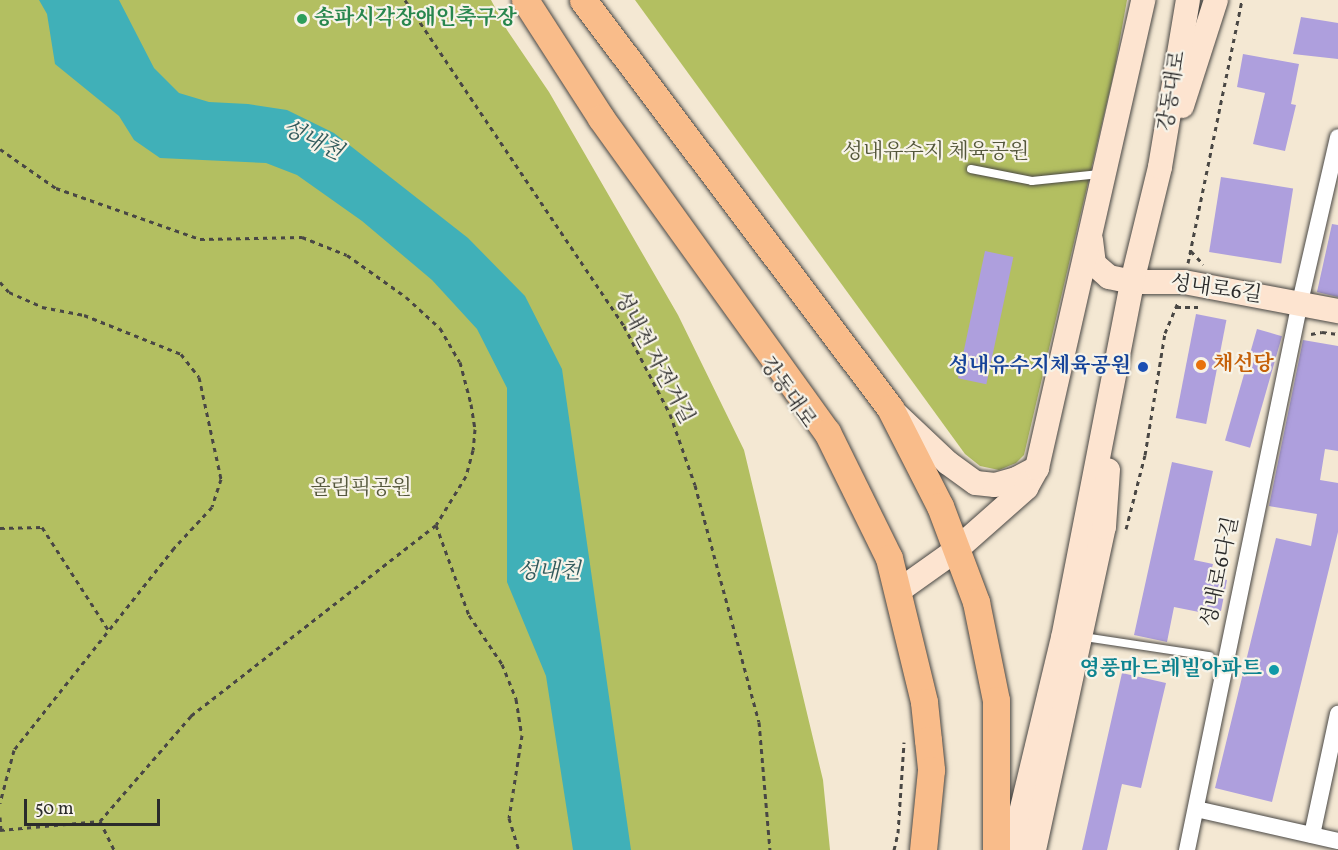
<!DOCTYPE html>
<html>
<head>
<meta charset="utf-8">
<style>
	body { margin:0 }
	#map { position:relative; width:1338px; height:850px; overflow:hidden; background:#f4e8d3; font-family:Vollkorn,"Noto Serif KR",serif }
	div>[style] { position:absolute }
	.green>* { inset:0; background:#b3bf61 }
	.water>* { inset:0; background:#40b0b8 }
	.building>* { inset:0; background:#ae9fdd; transform-origin:0 0 }
	.path>* { height:3px; margin-top:-1.5px; transform-origin:0; background:repeating-linear-gradient(90deg,#494744 0 4.5px,transparent 0 9px) }
	.roads { filter:drop-shadow(0 0 2px #494744) drop-shadow(0 0 2px #494744) }
	.lane>* { height:8px; margin:-4px; padding:0 4px; transform-origin:4px; border-radius:4px; background:#fff }
	.street>* { height:16px; margin:-8px; padding:0 8px; transform-origin:8px; border-radius:8px; background:#fff }
	.secondary>* { height:24px; margin:-12px; padding:0 12px; transform-origin:12px; border-radius:12px; background:#fde4d0 }
	.primary>* { height:27px; margin:-13.5px; padding:0 13.5px; transform-origin:13.5px; border-radius:13.5px; background:#f9bc8a }
	.dots>* { width:16px; height:16px; translate:-50% -50%; box-sizing:border-box; border:3px solid #f7f3e8; border-radius:50% }
	span { translate:-50% -50%; white-space:nowrap; text-align:center; line-height:1.15; -webkit-text-stroke:4.5px #f7f3e8; paint-order:stroke }
	.leisure-label { font-size:21px; color:#27864d; font-weight:700 }
	.left { translate:0 -50%; text-align:left }
	.street-label { font-size:21px; color:#2b2b2b }
	.park-label { font-size:21px; color:#54573b }
	.food-label { font-size:21px; color:#c56008; font-weight:700 }
	.transit-label { font-size:21px; color:#164399; font-weight:700 }
	.right { translate:-100% -50%; text-align:right }
	.culture-label { font-size:21px; color:#0d838f; font-weight:700 }
	.water-label { font-size:22px; color:#325a5c; font-style:italic }
	.scale { position:absolute; left:24px; top:799px; width:136px; height:27px; box-sizing:border-box; border:3px solid #2b2b2b; border-top:0; padding-left:8px; font-size:18px; line-height:21px; white-space:nowrap; color:#2b2b2b; -webkit-text-stroke:4px #f7f3e8; paint-order:stroke }
</style>
</head>
<body>
<div id="map">
	<div class="green">
		<i style="clip-path:polygon(0 0,491px 0,507px 30px,549px 92px,678px 315px,744px 450px,823px 780px,830px 850px,0 850px)"></i>
		<i style="clip-path:polygon(635px 0,1127px 0,1114px 72px,1024px 455px,1016px 463px,999px 470px,980px 466px,965px 454px)"></i>
	</div>
	<div class="water">
		<i style="clip-path:polygon(39px 0,119px 0,154px 68px,179px 93px,209px 102px,248px 104px,287px 110px,334px 133px,468px 238px,525px 296px,562px 369px,631px 850px,573px 850px,546px 676px,507px 582px,507px 388px,477px 329px,432px 280px,362px 221px,297px 175px,266px 163px,160px 158px,134px 140px,119px 116px,55px 64px,47px 14px)"></i>
	</div>
	<div class="building">
		<i style="clip-path:polygon(1301px 17px,1338px 23px,1338px 59px,1293px 54px)"></i>
		<i style="clip-path:polygon(1243px 54px,1299px 64px,1291px 104px,1296px 105px,1285px 151px,1253px 144px,1265px 93px,1237px 87px)"></i>
		<i style="left:1221px;top:177px;width:73px;height:76px;rotate:9deg"></i>
		<i style="clip-path:polygon(1332px 224px,1338px 225px,1338px 297px,1317px 292px)"></i>
		<i style="left:985px;top:251px;width:29px;height:130px;rotate:12deg"></i>
		<i style="left:1196px;top:314px;width:31px;height:106px;rotate:11deg"></i>
		<i style="left:1257px;top:329px;width:26px;height:116px;rotate:16deg"></i>
		<i style="clip-path:polygon(1303px 340px,1338px 346px,1338px 451px,1325px 449px,1320px 480px,1338px 483px,1338px 532px,1272px 802px,1215px 788px,1276px 538px,1311px 546px,1317px 514px,1269px 506px)"></i>
		<i style="clip-path:polygon(1172px 462px,1213px 471px,1194px 560px,1213px 564px,1210px 576px,1227px 580px,1221px 611px,1205px 607px,1204px 613px,1174px 607px,1167px 642px,1134px 635px)"></i>
		<i style="clip-path:polygon(1122px 673px,1166px 683px,1141px 788px,1122px 784px,1107px 850px,1082px 850px)"></i>
	</div>
	<div class="path">
		<i style="left:405px;top:0;width:393px;rotate:56.1deg"></i>
		<i style="left:624px;top:326px;width:99px;rotate:62.4deg"></i>
		<i style="left:670px;top:414px;width:75px;rotate:70.6deg"></i>
		<i style="left:695px;top:485px;width:245px;rotate:74.9deg"></i>
		<i style="left:759px;top:722px;width:128px;rotate:85.1deg"></i>
		<i style="left:0;top:149px;width:68px;rotate:34.9deg"></i>
		<i style="left:56px;top:188px;width:153px;rotate:19.5deg"></i>
		<i style="left:200px;top:239px;width:102px;rotate:-1.1deg"></i>
		<i style="left:302px;top:237px;width:48px;rotate:21.8deg"></i>
		<i style="left:347px;top:255px;width:72px;rotate:35.4deg"></i>
		<i style="left:406px;top:297px;width:46px;rotate:42.4deg"></i>
		<i style="left:440px;top:328px;width:39px;rotate:60deg"></i>
		<i style="left:460px;top:362px;width:43px;rotate:75.3deg"></i>
		<i style="left:471px;top:404px;width:25px;rotate:81deg"></i>
		<i style="left:475px;top:429px;width:21px;rotate:95deg"></i>
		<i style="left:473px;top:450px;width:27px;rotate:105deg"></i>
		<i style="left:466px;top:476px;width:57px;rotate:121.5deg"></i>
		<i style="left:436px;top:525px;width:311px;rotate:142.1deg"></i>
		<i style="left:191px;top:716px;width:139px;rotate:130.9deg"></i>
		<i style="left:1191px;top:251px;width:18px;rotate:47deg"></i>
		<i style="left:1188px;top:263px;width:268px;rotate:-78.4deg"></i>
		<i style="left:0;top:282px;width:13px;rotate:48deg"></i>
		<i style="left:9px;top:292px;width:36px;rotate:24deg"></i>
		<i style="left:42px;top:307px;width:43px;rotate:10.8deg"></i>
		<i style="left:84px;top:315px;width:105px;rotate:21.9deg"></i>
		<i style="left:181px;top:354px;width:29px;rotate:52deg"></i>
		<i style="left:199px;top:377px;width:104px;rotate:77.8deg"></i>
		<i style="left:221px;top:479px;width:29px;rotate:108deg"></i>
		<i style="left:212px;top:507px;width:56px;rotate:132.8deg"></i>
		<i style="left:174px;top:548px;width:258px;rotate:128.4deg"></i>
		<i style="left:14px;top:750px;width:55px;rotate:104.8deg"></i>
		<i style="left:1176px;top:307px;width:22px"></i>
		<i style="left:1311px;top:334px;width:11px;rotate:-10deg"></i>
		<i style="left:1322px;top:332px;width:16px;rotate:7deg"></i>
		<i style="left:436px;top:525px;width:96px;rotate:69.9deg"></i>
		<i style="left:469px;top:615px;width:59px;rotate:56deg"></i>
		<i style="left:502px;top:664px;width:38px;rotate:68deg"></i>
		<i style="left:516px;top:699px;width:36px;rotate:81deg"></i>
		<i style="left:522px;top:735px;width:84px;rotate:98.9deg"></i>
		<i style="left:509px;top:818px;width:34px;rotate:73deg"></i>
		<i style="left:0;top:528px;width:42px;rotate:-1.4deg"></i>
		<i style="left:42px;top:527px;width:124px;rotate:57.2deg"></i>
		<i style="left:1126px;top:529px;width:76px;rotate:-75.6deg"></i>
		<i style="left:1145px;top:455px;width:124px;rotate:-80.7deg"></i>
		<i style="left:1165px;top:333px;width:34px;rotate:-67deg"></i>
		<i style="left:0;top:817px;width:14px;rotate:86deg"></i>
		<i style="left:0;top:830px;width:100px;rotate:-5.1deg"></i>
		<i style="left:100px;top:821px;width:32px;rotate:64deg"></i>
		<i style="left:894px;top:850px;width:17px;rotate:-77deg"></i>
		<i style="left:898px;top:833px;width:91px;rotate:-86.2deg"></i>
	</div>
	<div class="roads">
		<div class="lane">
			<i style="left:971px;top:169px;width:62px;rotate:11.1deg"></i>
			<i style="left:1032px;top:181px;width:68px;rotate:-5.9deg"></i>
			<i style="left:1084px;top:637px;width:127px;rotate:8.6deg"></i>
		</div>
		<div class="street">
			<i style="left:1196px;top:809px;width:146px;rotate:12.7deg"></i>
			<i style="left:1312px;top:835px;width:124px;rotate:-77.9deg"></i>
			<i style="left:1187px;top:850px;width:560px;rotate:-78.35deg"></i>
			<i style="left:1300px;top:302px;width:169px;rotate:-77deg"></i>
		</div>
		<div class="secondary">
			<i style="left:1182px;top:106px;width:111px;rotate:-72.2deg"></i>
			<i style="left:1091px;top:240px;width:24px;rotate:83deg"></i>
			<i style="left:1094px;top:264px;width:20px;rotate:41deg"></i>
			<i style="left:1109px;top:277px;width:24px;rotate:12deg"></i>
			<i style="left:1132px;top:282px;width:52px"></i>
			<i style="left:1184px;top:282px;width:157px;rotate:10.7deg"></i>
			<i style="left:896px;top:414px;width:71px;rotate:43.3deg"></i>
			<i style="left:948px;top:463px;width:34px;rotate:36deg"></i>
			<i style="left:976px;top:483px;width:19px;rotate:6deg"></i>
			<i style="left:995px;top:485px;width:22px;rotate:-16deg"></i>
			<i style="left:1016px;top:479px;width:24px;rotate:-28deg"></i>
			<i style="left:897px;top:592px;width:72px;rotate:-35.4deg"></i>
			<i style="left:956px;top:550px;width:94px;rotate:-41.5deg"></i>
			<i style="left:1026px;top:488px;width:23px;rotate:-61deg"></i>
			<i style="left:1037px;top:468px;width:480px;rotate:-77.2deg"></i>
			<i style="left:1012px;top:850px;width:218px;rotate:-76.5deg"></i>
			<i style="left:1063px;top:638px;width:363px;rotate:-79deg"></i>
			<i style="left:1132px;top:282px;width:118px;rotate:-76.3deg"></i>
			<i style="left:1160px;top:167px;width:169px;rotate:-80.5deg"></i>
			<i style="left:1034px;top:850px;width:330px;rotate:-77.8deg"></i>
			<i style="left:1104px;top:527px;width:57px;rotate:-86deg"></i>
		</div>
		<div class="primary">
			<i style="left:525px;top:0;width:140px;rotate:57.2deg"></i>
			<i style="left:601px;top:118px;width:387px;rotate:54.3deg"></i>
			<i style="left:827px;top:432px;width:140px;rotate:63.8deg"></i>
			<i style="left:889px;top:558px;width:148px;rotate:76.3deg"></i>
			<i style="left:924px;top:702px;width:38px;rotate:84deg"></i>
			<i style="left:928px;top:740px;width:30px;rotate:84deg"></i>
			<i style="left:931px;top:770px;width:80px;rotate:95.7deg"></i>
			<i style="left:583px;top:0;width:511px;rotate:53.04deg"></i>
			<i style="left:890px;top:408px;width:110px;rotate:63deg"></i>
			<i style="left:940px;top:506px;width:103px;rotate:69.4deg"></i>
			<i style="left:976px;top:602px;width:100px;rotate:78.5deg"></i>
			<i style="left:996px;top:700px;width:150px;rotate:90deg"></i>
		</div>
	</div>
	<div class="dots">
		<i style="left:302px;top:19px;background:#2e9e5b"></i>
		<i style="left:1201px;top:365px;background:#e8710a"></i>
		<i style="left:1143px;top:367px;background:#1a4fb4"></i>
		<i style="left:1274px;top:670px;background:#0f9aa8"></i>
	</div>
	<div class="leisure-label">
		<span class="left" style="left:314px;top:19px">송파시각장애인축구장</span>
	</div>
	<div class="street-label">
		<span style="left:1173px;top:91px;rotate:-81deg">강동대로</span>
		<span style="left:1216px;top:290px;rotate:8deg">성내로6길</span>
		<span style="left:653px;top:358px;rotate:62deg">성내천 자전거길</span>
		<span style="left:787px;top:393px;rotate:55deg">강동대로</span>
		<span style="left:1221px;top:572px;rotate:-78deg">성내로6다길</span>
	</div>
	<div class="park-label">
		<span style="left:936px;top:153px">성내유수지 체육공원</span>
		<span style="left:361px;top:489px">올림픽공원</span>
	</div>
	<div class="food-label">
		<span class="left" style="left:1213px;top:365px">채선당</span>
	</div>
	<div class="transit-label">
		<span class="right" style="left:1131px;top:367px">성내유수지체육공원</span>
	</div>
	<div class="culture-label">
		<span class="right" style="left:1262px;top:670px">영풍마드레빌아파트</span>
	</div>
	<div class="water-label">
		<span style="left:312px;top:141px;rotate:26deg">성내천</span>
		<span style="left:549px;top:573px">성내천</span>
	</div>
	<div class="scale">50 m</div>
</div>
</body>
</html>
